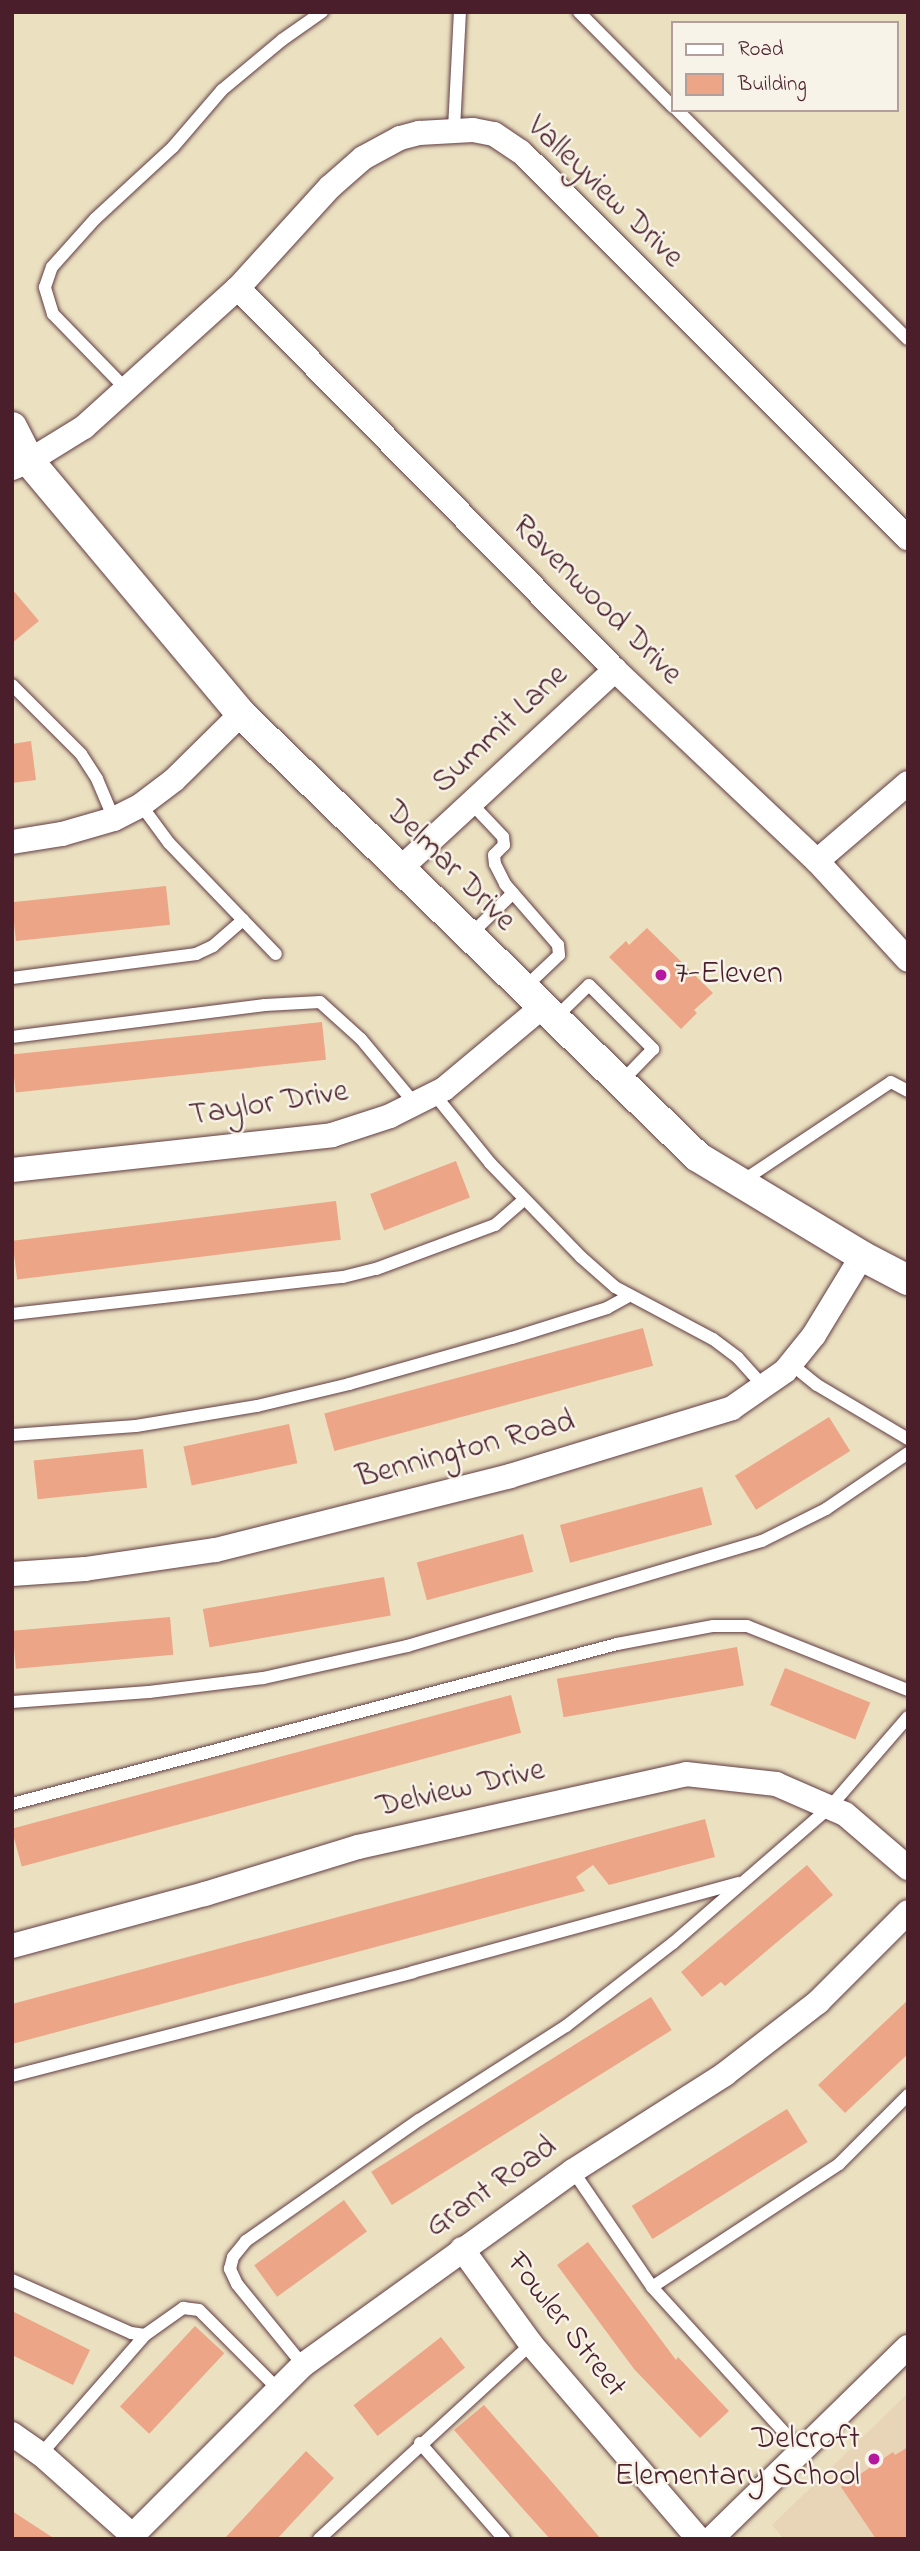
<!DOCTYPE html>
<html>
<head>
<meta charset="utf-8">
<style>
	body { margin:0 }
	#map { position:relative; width:920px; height:2551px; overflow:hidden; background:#ebe1c1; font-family:"Indie Flower",sans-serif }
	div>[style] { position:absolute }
	.built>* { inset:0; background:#e8d4b7 }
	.building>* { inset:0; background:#eca587; transform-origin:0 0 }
	.roads { filter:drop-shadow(0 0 2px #623c42) drop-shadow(0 0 2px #623c42) }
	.service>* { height:12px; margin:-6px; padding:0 6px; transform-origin:6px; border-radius:6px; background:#fff }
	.minor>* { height:24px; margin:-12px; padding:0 12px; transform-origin:12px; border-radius:12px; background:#fff }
	.tertiary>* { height:30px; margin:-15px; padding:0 15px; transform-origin:15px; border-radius:15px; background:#fff }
	.dots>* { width:19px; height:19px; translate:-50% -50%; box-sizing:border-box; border:4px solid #f7f3e8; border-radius:50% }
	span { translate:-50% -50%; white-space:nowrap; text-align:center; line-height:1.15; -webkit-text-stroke:5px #f7f3e8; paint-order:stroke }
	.street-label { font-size:32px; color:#4a1f2b }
	.poi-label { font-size:32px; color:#4a1f2b }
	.left { translate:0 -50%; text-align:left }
	.right { translate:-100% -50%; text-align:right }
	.frame { position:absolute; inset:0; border:14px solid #4a1f2b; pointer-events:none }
	.legend { position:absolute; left:671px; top:21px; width:228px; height:91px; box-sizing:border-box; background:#f7f3e8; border:2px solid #b29e9c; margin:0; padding:9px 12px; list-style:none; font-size:21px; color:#4a1f2b }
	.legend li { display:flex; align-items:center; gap:14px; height:35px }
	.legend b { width:35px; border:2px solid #b29e9c }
</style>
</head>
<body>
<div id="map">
	<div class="built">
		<i style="clip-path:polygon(908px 2393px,908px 2539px,784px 2539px,772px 2525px)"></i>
	</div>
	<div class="building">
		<i style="clip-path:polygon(12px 589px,39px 621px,12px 643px)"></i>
		<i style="clip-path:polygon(31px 741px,36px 780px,12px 783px,12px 744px)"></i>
		<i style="left:166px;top:886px;width:39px;height:155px;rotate:84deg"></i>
		<i style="clip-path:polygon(647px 928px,713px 993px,694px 1010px,697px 1013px,681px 1029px,609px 957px,626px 941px,629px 945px)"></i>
		<i style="left:322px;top:1022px;width:38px;height:312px;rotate:84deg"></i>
		<i style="left:456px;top:1161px;width:39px;height:92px;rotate:69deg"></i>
		<i style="left:336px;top:1201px;width:39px;height:326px;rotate:83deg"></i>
		<i style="left:643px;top:1328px;width:39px;height:330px;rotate:75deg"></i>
		<i style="left:829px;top:1417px;width:40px;height:111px;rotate:58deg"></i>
		<i style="left:289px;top:1424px;width:40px;height:108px;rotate:78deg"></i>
		<i style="left:143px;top:1449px;width:39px;height:110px;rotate:84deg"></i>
		<i style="left:702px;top:1487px;width:39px;height:147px;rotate:75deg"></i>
		<i style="left:523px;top:1534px;width:39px;height:110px;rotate:75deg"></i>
		<i style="left:384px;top:1577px;width:39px;height:184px;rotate:80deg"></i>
		<i style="left:170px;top:1617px;width:38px;height:158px;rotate:85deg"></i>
		<i style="left:737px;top:1647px;width:39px;height:183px;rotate:80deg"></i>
		<i style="left:785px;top:1668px;width:92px;height:40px;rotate:22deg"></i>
		<i style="left:511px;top:1695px;width:39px;height:517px;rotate:75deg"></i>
		<i style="clip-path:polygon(705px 1819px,715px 1857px,609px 1885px,593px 1865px,576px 1877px,585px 1891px,12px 2044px,12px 2004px)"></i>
		<i style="clip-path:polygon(807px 1865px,833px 1895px,725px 1986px,721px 1982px,702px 1997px,681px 1972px)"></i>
		<i style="left:651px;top:1997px;width:39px;height:330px;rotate:58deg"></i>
		<i style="clip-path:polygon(908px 2000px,908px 2054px,845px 2113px,818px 2085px)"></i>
		<i style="left:787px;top:2109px;width:39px;height:183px;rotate:58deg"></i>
		<i style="left:344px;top:2200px;width:39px;height:111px;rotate:54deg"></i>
		<i style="clip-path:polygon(588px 2242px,676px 2360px,678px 2357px,729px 2411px,700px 2438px,634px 2369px,557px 2265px)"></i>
		<i style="clip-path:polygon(12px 2311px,90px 2350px,73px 2385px,12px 2355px)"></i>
		<i style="left:195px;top:2326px;width:40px;height:110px;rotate:43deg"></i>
		<i style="left:441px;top:2337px;width:39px;height:111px;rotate:52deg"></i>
		<i style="clip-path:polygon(484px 2405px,545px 2474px,601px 2539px,550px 2539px,515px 2500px,454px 2430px)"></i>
		<i style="clip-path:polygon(908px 2447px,908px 2539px,876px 2539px,841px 2487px,893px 2452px,895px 2455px)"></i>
		<i style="clip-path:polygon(306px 2451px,334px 2478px,290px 2525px,277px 2539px,224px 2539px)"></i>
		<i style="clip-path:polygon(12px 2511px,55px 2539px,12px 2539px)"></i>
	</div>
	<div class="roads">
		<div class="service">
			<i style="left:579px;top:12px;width:134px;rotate:45.3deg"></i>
			<i style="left:677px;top:110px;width:325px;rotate:44.8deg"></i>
			<i style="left:454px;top:129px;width:117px;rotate:-87.1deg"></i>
			<i style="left:126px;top:389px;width:105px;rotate:-134.2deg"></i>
			<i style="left:53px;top:314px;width:28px;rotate:-107deg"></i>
			<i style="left:45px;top:287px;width:21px;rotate:-71deg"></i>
			<i style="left:52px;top:267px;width:64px;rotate:-48.1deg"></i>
			<i style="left:95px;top:219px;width:106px;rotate:-42.7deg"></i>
			<i style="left:173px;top:147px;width:75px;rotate:-49.3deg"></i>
			<i style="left:222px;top:90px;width:78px;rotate:-39.8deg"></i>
			<i style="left:282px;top:40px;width:49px;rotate:-35deg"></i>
			<i style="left:12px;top:685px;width:98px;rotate:45deg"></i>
			<i style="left:81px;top:754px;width:30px;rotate:57deg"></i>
			<i style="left:97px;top:779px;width:43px;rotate:67deg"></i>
			<i style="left:471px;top:803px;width:47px;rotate:46.7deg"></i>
			<i style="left:503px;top:837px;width:8px;rotate:83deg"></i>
			<i style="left:504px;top:845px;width:14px;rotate:135deg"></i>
			<i style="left:494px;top:855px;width:9px;rotate:84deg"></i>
			<i style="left:495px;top:864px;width:22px;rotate:63deg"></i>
			<i style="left:505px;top:884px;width:81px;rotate:49deg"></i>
			<i style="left:558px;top:945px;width:10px;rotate:84deg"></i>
			<i style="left:559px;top:955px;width:50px;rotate:136.6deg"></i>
			<i style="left:141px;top:805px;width:47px;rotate:53.6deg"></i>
			<i style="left:169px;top:843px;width:154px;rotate:46.1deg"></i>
			<i style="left:470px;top:935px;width:60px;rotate:-44.3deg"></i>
			<i style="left:12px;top:978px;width:186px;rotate:-7.4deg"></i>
			<i style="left:196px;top:954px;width:19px;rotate:-25deg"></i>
			<i style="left:213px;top:946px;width:40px;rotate:-41deg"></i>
			<i style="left:555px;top:1018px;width:47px;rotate:-44.1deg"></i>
			<i style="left:589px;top:985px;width:91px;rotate:45deg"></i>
			<i style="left:653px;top:1049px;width:46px;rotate:134.1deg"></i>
			<i style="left:12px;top:1037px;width:255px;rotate:-7.2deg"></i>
			<i style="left:265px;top:1005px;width:55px;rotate:-3.1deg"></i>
			<i style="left:320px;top:1002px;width:55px;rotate:42.1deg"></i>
			<i style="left:361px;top:1039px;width:86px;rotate:50.2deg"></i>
			<i style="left:434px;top:1094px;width:89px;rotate:50.9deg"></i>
			<i style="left:490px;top:1163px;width:131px;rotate:45.9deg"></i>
			<i style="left:581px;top:1257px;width:45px;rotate:41.4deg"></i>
			<i style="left:615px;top:1287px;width:111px;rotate:28deg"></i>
			<i style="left:713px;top:1339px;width:31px;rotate:37deg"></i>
			<i style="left:738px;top:1358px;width:38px;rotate:48deg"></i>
			<i style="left:741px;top:1182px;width:180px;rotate:-33.7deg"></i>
			<i style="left:891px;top:1082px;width:19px;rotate:28deg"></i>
			<i style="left:12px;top:1314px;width:333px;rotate:-6.4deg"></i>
			<i style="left:343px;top:1277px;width:34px;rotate:-14deg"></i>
			<i style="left:376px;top:1269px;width:127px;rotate:-20.3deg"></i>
			<i style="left:495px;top:1225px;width:38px;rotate:-41deg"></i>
			<i style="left:791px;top:1364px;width:33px;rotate:39deg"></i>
			<i style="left:817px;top:1385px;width:106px;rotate:30.7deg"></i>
			<i style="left:12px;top:1435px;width:124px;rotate:-4.2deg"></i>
			<i style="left:136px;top:1426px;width:123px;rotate:-9.4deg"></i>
			<i style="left:257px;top:1406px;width:95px;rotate:-13.4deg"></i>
			<i style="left:349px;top:1384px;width:169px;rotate:-15.8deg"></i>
			<i style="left:512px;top:1338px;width:100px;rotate:-17.5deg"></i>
			<i style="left:607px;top:1308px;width:26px;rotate:-29deg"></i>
			<i style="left:12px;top:1702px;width:137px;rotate:-4.2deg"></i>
			<i style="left:149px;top:1692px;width:115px;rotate:-7deg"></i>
			<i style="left:263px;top:1678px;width:148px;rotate:-12.5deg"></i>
			<i style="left:407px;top:1646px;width:370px;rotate:-16.5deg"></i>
			<i style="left:762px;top:1541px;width:72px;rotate:-26.6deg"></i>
			<i style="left:826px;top:1509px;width:99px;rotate:-34.3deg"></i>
			<i style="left:12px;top:1804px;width:626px;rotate:-14.81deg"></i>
			<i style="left:617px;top:1644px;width:98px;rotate:-10.6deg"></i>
			<i style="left:713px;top:1626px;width:34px"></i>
			<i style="left:747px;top:1626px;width:173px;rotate:21.7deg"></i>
			<i style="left:12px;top:2076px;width:414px;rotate:-14.5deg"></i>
			<i style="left:413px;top:1972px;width:338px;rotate:-15.3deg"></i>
			<i style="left:573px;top:2171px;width:140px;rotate:55.7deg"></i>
			<i style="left:652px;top:2287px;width:223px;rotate:47.7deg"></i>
			<i style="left:12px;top:2280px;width:130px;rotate:24deg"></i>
			<i style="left:131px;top:2333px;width:14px;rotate:8deg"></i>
			<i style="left:652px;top:2287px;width:224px;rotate:-33.3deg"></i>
			<i style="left:839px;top:2164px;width:98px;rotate:-45deg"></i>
			<i style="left:303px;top:2365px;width:104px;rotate:-129.2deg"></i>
			<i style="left:237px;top:2284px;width:17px;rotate:-115deg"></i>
			<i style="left:230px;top:2269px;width:12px;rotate:-76deg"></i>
			<i style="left:233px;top:2257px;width:21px;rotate:-51deg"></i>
			<i style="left:246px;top:2241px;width:211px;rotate:-35deg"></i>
			<i style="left:419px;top:2120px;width:174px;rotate:-32.6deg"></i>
			<i style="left:566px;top:2026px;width:135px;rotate:-37.8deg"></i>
			<i style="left:673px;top:1943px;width:208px;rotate:-40.9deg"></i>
			<i style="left:830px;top:1807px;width:119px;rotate:-49.1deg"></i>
			<i style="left:420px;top:2443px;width:128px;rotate:48.8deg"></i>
			<i style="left:41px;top:2454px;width:158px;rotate:-48.8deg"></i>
			<i style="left:145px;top:2335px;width:47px;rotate:-35.4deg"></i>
			<i style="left:183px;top:2308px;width:16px;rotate:7deg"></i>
			<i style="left:199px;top:2310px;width:113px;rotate:45deg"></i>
			<i style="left:319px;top:2539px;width:288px;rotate:-42.6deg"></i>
		</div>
		<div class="minor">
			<i style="left:238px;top:288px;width:537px;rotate:45.38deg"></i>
			<i style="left:615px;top:670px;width:278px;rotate:43.4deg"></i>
			<i style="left:817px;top:861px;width:134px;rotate:47.4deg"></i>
			<i style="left:12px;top:468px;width:18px;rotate:-22deg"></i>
			<i style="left:29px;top:461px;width:65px;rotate:-31.7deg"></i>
			<i style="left:84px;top:427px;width:207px;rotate:-42.1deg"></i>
			<i style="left:238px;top:288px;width:137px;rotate:-47.7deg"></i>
			<i style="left:330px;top:187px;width:44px;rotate:-41.3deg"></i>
			<i style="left:363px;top:158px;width:42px;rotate:-28.4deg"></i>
			<i style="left:400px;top:138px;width:20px;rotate:-15deg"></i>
			<i style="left:419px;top:133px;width:54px;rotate:-3.2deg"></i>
			<i style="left:473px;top:130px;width:21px;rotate:11deg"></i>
			<i style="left:494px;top:134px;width:32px;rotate:34deg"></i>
			<i style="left:521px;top:152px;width:547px;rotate:44.93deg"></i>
			<i style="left:12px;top:842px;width:51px;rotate:-9.1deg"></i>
			<i style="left:62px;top:834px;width:54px;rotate:-16.1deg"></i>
			<i style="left:114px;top:819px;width:30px;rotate:-27deg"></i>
			<i style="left:141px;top:805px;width:41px;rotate:-37.1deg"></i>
			<i style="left:174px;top:780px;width:94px;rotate:-44.6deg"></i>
			<i style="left:817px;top:861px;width:120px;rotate:-40.6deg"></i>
			<i style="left:401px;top:868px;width:292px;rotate:-42.8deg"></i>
			<i style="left:12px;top:1170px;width:322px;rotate:-6.2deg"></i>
			<i style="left:332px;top:1135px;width:61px;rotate:-18.1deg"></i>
			<i style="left:390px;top:1116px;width:60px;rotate:-26.6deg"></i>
			<i style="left:444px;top:1089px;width:128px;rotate:-39.9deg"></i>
			<i style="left:12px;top:1574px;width:73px;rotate:-3.9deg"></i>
			<i style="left:85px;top:1569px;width:132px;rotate:-8.3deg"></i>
			<i style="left:216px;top:1550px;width:303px;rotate:-14.1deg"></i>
			<i style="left:510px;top:1476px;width:232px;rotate:-17deg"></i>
			<i style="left:732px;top:1408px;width:65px;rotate:-34.9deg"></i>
			<i style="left:785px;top:1371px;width:46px;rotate:-51.1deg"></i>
			<i style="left:814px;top:1335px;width:92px;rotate:-58.7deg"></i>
			<i style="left:12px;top:1946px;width:200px;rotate:-15.1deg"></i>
			<i style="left:205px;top:1894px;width:160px;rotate:-17.1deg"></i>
			<i style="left:358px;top:1847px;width:336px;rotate:-12.5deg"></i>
			<i style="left:686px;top:1774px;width:91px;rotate:6.3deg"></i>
			<i style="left:776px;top:1784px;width:75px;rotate:23.5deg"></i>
			<i style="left:845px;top:1814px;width:83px;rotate:40.6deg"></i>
			<i style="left:462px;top:2249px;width:117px;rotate:54deg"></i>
			<i style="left:531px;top:2344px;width:257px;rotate:49.3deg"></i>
			<i style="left:12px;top:2434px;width:35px;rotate:35deg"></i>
			<i style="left:41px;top:2454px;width:122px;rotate:41.7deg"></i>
			<i style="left:129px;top:2539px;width:246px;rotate:-45deg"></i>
			<i style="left:303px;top:2365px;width:332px;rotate:-35.7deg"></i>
			<i style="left:573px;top:2171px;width:180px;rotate:-32.5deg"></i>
			<i style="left:725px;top:2074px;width:118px;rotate:-37.7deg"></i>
			<i style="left:818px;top:2002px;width:127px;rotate:-45deg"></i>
			<i style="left:711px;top:2539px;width:275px;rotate:-44.3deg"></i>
		</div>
		<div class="tertiary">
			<i style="left:12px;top:427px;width:38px;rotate:63deg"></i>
			<i style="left:29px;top:461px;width:330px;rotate:50deg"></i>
			<i style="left:241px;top:714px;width:636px;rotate:44.11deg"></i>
			<i style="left:698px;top:1157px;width:192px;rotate:31.1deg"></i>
			<i style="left:862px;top:1256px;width:52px;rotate:27.6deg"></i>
		</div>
	</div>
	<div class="dots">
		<i style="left:661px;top:975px;background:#b5179e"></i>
		<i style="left:874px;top:2459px;background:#b5179e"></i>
	</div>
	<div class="street-label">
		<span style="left:604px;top:193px;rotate:44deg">Valleyview Drive</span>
		<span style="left:596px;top:601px;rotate:45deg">Ravenwood Drive</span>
		<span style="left:501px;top:730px;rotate:-43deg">Summit Lane</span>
		<span style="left:449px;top:867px;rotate:45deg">Delmar Drive</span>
		<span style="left:269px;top:1105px;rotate:-9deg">Taylor Drive</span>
		<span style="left:466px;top:1451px;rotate:-15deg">Bennington Road</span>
		<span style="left:461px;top:1790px;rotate:-13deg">Delview Drive</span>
		<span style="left:492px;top:2188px;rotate:-35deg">Grant Road</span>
		<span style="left:565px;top:2326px;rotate:52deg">Fowler Street</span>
	</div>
	<div class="poi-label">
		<span class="left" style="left:675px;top:975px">7-Eleven</span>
		<span class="right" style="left:860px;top:2459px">Delcroft<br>Elementary School</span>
	</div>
	<div class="frame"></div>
	<ul class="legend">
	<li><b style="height:9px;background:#fff"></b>Road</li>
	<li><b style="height:19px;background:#eca587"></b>Building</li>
	</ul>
</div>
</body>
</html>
